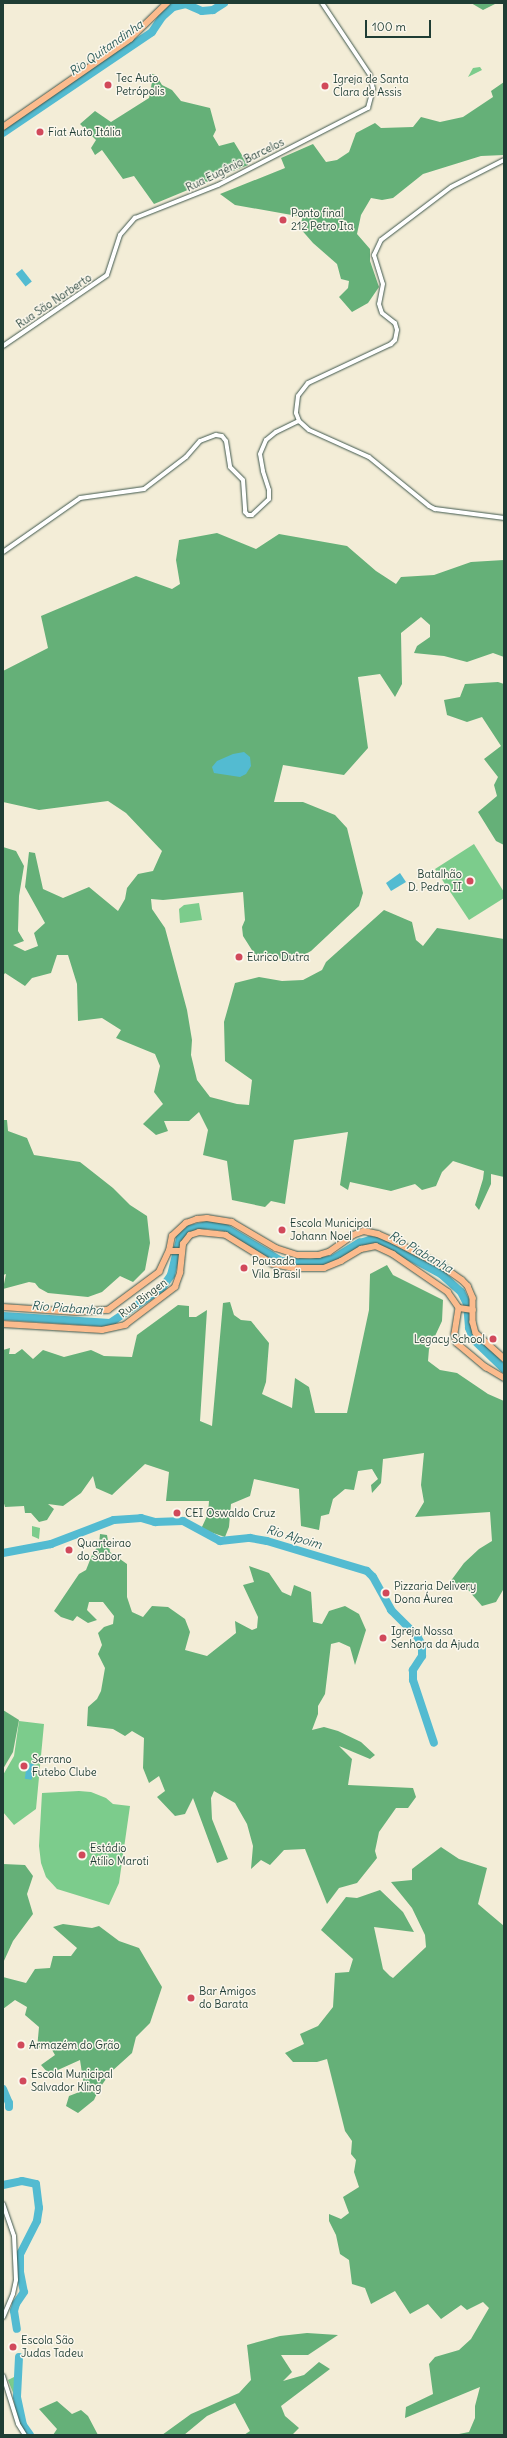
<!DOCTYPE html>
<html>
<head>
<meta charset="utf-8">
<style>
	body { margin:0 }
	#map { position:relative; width:507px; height:2438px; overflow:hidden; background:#f3edd7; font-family:Delius,sans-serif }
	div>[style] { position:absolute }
	.green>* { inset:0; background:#7ccc8c }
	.forest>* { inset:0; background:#65b078 }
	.water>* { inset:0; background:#53bbd1; transform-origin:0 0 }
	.river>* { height:8px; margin:-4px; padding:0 4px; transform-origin:4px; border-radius:4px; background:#53bbd1 }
	.roads { filter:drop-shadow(0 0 1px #3f574c) drop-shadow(0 0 1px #3f574c) }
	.minor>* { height:4px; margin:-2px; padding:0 2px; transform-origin:2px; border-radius:2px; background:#fff }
	.major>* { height:5.5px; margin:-2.75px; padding:0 2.75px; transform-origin:2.75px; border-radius:2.75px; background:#fbbb8d }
	.dots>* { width:11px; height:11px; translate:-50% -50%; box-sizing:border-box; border:2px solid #fbf7ec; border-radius:50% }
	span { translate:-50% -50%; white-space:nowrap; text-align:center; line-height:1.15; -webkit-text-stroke:3px #fbf7ec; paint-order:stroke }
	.poi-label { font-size:11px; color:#1f3d34 }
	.left { translate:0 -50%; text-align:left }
	.right { translate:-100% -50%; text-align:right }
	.street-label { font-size:11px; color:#1f3d34 }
	.water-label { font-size:12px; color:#2c5c5b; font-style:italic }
	.frame { position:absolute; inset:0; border:4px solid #1f3d34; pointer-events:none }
	.scale { position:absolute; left:365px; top:20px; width:66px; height:18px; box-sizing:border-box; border:2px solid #1f3d34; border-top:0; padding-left:5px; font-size:12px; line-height:14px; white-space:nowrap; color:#1f3d34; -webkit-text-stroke:3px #fbf7ec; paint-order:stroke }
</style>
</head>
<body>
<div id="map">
	<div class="green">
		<i style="clip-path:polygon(480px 67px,482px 70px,468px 77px,473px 68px)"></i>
		<i style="clip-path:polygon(474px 844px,504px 892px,504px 898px,469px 920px,435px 869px)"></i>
		<i style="clip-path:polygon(199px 903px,202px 920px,180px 923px,179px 909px,184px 905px)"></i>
		<i style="clip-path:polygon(32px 1526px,40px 1528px,39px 1539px,32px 1536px)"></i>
		<i style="clip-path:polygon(19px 1721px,44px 1724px,36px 1809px,14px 1825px,3px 1812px,3px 1775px,14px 1756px)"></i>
		<i style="clip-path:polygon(79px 1791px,91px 1792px,106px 1798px,113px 1804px,130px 1806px,119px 1883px,109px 1905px,57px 1889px,46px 1877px,41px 1863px,39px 1846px,42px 1793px)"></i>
		<i style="clip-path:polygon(18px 2375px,16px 2394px,14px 2395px,8px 2380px)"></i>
	</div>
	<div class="forest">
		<i style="clip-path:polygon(471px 3px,497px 3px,483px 10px)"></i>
		<i style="clip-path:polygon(149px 73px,156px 75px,162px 85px,172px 90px,181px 101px,210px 108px,216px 130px,213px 136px,219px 146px,234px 142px,248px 165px,154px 204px,134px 176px,123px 179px,102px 150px,95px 155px,91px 148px,96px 140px,80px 124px,95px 111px,111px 122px,149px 98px,152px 82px)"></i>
		<i style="clip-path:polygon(504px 82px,504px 155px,481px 156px,423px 174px,393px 198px,382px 200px,371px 198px,361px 215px,357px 234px,370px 249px,370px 261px,379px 287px,368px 303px,352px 312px,339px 297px,348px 288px,349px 281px,341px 279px,337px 264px,313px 243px,299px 227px,303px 217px,235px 205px,220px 194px,285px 168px,281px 158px,313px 144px,326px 162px,337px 160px,349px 152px,356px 133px,375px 123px,381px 128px,413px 127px,421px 117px,440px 122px,463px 117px,493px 97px,491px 91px)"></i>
		<i style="clip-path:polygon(217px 533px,256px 549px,279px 534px,347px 546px,376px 571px,396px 584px,401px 577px,434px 575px,471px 562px,504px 560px,504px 657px,493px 653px,467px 662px,444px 656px,414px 653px,417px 646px,430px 637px,430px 625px,421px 617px,401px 633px,402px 684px,395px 697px,380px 674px,358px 677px,368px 748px,344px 775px,283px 765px,274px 802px,303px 802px,335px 815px,347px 828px,363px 893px,359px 906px,311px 951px,291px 962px,268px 955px,257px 958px,243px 936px,242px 927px,245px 920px,243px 892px,163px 900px,151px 899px,152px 909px,165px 928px,187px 1010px,192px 1040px,191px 1055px,197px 1080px,210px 1097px,237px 1104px,249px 1105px,252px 1080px,225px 1061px,224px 1022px,235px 983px,259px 977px,282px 981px,303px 980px,322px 970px,326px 962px,384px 910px,412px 922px,416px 940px,423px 946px,437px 928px,504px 939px,504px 1177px,491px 1174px,491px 1184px,479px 1210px,475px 1205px,483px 1179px,484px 1171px,453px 1161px,442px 1172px,436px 1186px,422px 1190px,415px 1184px,391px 1191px,350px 1182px,348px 1190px,340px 1185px,348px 1132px,294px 1140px,285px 1204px,271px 1201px,265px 1207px,232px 1200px,227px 1161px,203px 1155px,208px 1130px,199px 1112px,189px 1121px,164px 1121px,168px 1131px,156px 1135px,143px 1124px,163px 1104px,154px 1092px,160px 1066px,155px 1054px,116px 1038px,121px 1030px,102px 1018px,78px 1021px,77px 984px,68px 955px,57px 955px,51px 973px,32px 978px,25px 986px,5px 973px,3px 976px,3px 847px,16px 851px,24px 866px,19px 896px,18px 931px,24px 941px,13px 945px,25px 951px,38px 946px,34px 933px,45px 923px,25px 887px,29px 852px,35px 853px,43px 889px,63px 898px,89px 887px,118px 911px,125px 899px,127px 888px,138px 874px,153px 871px,162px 851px,126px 813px,108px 801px,39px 810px,3px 802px,3px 671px,48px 648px,41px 616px,136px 576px,172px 589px,180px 584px,176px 560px,179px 540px)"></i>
		<i style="clip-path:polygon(498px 682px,504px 684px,504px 845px,496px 841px,478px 812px,497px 796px,494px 785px,498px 777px,484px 759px,501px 746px,482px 717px,467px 722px,447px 715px,444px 700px,460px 697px,465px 684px)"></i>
		<i style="clip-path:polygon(3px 1120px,7px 1120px,8px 1131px,27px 1138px,34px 1155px,80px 1162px,113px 1188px,130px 1205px,147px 1216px,150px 1243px,145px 1270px,133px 1282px,120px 1276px,102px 1292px,88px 1297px,48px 1293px,39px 1288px,35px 1283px,29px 1282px,3px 1289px,6px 1274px,3px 1275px)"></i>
		<i style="clip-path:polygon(387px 1265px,393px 1275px,443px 1300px,442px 1321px,429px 1349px,428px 1361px,440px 1370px,457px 1373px,488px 1394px,504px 1401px,504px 1581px,503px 1590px,496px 1602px,482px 1606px,462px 1583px,457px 1588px,450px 1582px,464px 1563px,479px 1549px,492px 1541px,490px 1512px,415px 1517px,424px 1502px,421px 1485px,424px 1453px,383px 1459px,381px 1483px,372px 1493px,371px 1485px,378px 1479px,372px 1469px,358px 1471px,354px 1490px,345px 1489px,333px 1499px,329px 1514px,321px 1516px,319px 1530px,301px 1526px,299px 1489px,254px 1479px,250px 1496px,231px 1504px,229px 1527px,225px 1537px,201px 1529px,208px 1514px,209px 1501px,166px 1501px,169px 1472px,145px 1464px,112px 1495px,96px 1488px,93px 1476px,81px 1493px,63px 1506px,48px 1504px,54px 1509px,47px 1520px,39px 1522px,31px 1513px,25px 1513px,24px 1506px,5px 1507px,3px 1500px,3px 1350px,10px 1348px,9px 1354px,15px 1354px,22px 1349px,33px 1359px,43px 1350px,64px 1357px,91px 1350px,104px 1356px,132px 1357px,137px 1335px,178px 1305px,189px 1306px,189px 1317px,196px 1317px,207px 1310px,200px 1421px,212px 1426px,223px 1303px,230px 1302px,234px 1315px,241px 1320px,251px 1321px,269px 1343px,266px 1382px,262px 1394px,292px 1408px,295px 1378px,309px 1387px,315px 1413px,347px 1413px,369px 1310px,370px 1274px)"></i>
		<i style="clip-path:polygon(100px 1534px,107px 1535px,110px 1552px,127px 1564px,127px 1597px,132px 1612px,143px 1617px,152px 1606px,168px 1607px,185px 1619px,190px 1632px,185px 1650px,207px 1656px,236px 1633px,235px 1621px,252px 1630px,257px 1628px,258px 1617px,243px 1585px,254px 1582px,249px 1566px,269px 1573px,282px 1592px,291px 1596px,294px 1585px,311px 1592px,313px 1622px,322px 1624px,329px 1611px,345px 1606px,359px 1614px,366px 1630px,355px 1665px,350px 1647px,339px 1642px,331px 1644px,325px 1694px,318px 1706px,318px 1714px,312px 1730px,324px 1727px,338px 1731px,361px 1742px,375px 1755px,370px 1759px,339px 1746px,352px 1759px,348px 1785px,413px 1788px,416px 1797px,408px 1808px,396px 1808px,379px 1832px,375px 1851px,377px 1858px,357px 1883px,339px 1888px,327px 1904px,305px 1849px,284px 1850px,270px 1865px,261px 1860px,251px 1869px,253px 1846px,247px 1824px,235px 1803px,214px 1791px,211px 1798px,212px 1819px,228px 1859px,217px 1863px,193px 1798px,185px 1814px,175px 1816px,157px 1797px,165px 1791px,159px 1776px,149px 1783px,143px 1768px,144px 1738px,132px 1731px,125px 1736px,113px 1729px,87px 1726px,88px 1707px,97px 1699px,101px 1691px,105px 1668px,98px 1654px,102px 1645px,98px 1633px,104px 1627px,113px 1624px,114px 1616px,103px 1602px,89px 1602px,87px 1610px,97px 1620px,88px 1623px,77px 1616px,73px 1621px,61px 1617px,54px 1611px,79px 1574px,86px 1570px,92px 1555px,99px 1544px)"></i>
		<i style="clip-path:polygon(3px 1710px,19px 1720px,13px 1752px,3px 1769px)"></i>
		<i style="clip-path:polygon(441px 1847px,459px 1859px,487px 1868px,478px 1904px,504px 1926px,504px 2435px,454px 2435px,469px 2432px,475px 2418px,475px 2406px,480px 2387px,405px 2418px,406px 2407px,433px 2394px,429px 2364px,435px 2357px,459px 2350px,471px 2339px,489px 2308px,483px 2302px,467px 2310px,461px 2305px,441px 2319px,428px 2304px,410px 2314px,395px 2291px,371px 2304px,365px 2288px,352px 2284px,349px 2260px,340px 2254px,336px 2235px,329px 2221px,329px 2214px,341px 2219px,349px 2213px,343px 2197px,359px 2187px,354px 2172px,356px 2160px,351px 2154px,352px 2141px,345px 2131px,327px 2059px,317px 2062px,293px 2062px,285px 2053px,304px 2044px,300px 2034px,318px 2026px,333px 2007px,335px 1973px,349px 1972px,353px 1959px,321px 1930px,346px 1897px,357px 1898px,380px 1890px,403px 1912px,414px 1932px,374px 1927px,383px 1969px,390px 1976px,393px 1978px,426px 1947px,425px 1935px,412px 1908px,391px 1882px,412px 1880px,412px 1869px)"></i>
		<i style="clip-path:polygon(3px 1864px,25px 1865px,33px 1876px,27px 1894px,33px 1914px,13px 1941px,3px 1963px)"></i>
		<i style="clip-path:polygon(63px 1924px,92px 1928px,99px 1926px,119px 1941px,139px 1948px,162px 1987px,150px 2023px,136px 2037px,132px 2053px,111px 2072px,99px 2089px,94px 2100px,78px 2113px,66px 2106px,69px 2096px,82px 2091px,83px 2080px,80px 2060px,49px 2074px,41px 2065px,55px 2055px,48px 2043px,37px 2049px,39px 2027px,25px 2015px,27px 2007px,15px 2000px,3px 2009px,3px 1977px,26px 1983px,35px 1969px,50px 1968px,53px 1956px,71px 1956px,77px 1948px,53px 1927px)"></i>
		<i style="clip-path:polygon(307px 2333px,338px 2335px,308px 2355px,281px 2355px,292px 2372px,283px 2381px,304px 2375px,319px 2362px,330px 2369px,281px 2406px,285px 2416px,299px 2428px,292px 2435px,244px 2435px,250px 2431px,235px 2403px,207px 2416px,184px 2435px,162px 2435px,191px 2414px,239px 2393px,251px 2380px,247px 2345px,280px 2336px)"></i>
		<i style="clip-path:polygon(57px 2401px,72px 2414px,81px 2410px,88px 2416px,98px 2435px,53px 2435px,57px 2429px,39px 2409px)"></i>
	</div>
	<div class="water">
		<i style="left:22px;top:269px;width:16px;height:8px;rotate:52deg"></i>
		<i style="clip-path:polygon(244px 752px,250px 757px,251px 766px,246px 774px,240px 777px,214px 773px,212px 767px,217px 761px,233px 754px)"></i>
		<i style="clip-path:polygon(400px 873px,406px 882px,391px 891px,386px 883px)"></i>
		<i style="left:27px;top:1763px;width:7px;height:16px;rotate:8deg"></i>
	</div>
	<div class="river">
		<i style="left:3px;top:133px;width:180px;rotate:-34.1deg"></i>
		<i style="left:152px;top:32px;width:18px;rotate:-56deg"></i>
		<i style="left:162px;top:17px;width:15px;rotate:-42deg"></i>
		<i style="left:173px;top:7px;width:13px;rotate:-13deg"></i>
		<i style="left:186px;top:4px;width:17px;rotate:24deg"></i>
		<i style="left:202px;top:11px;width:11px;rotate:-5deg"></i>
		<i style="left:213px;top:10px;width:13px;rotate:-32deg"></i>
		<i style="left:3px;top:1316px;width:107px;rotate:3.7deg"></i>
		<i style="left:110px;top:1323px;width:63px;rotate:-33.9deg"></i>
		<i style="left:162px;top:1288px;width:16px;rotate:-55deg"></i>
		<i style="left:171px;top:1275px;width:38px;rotate:-76deg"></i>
		<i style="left:180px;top:1238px;width:13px;rotate:-42deg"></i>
		<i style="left:190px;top:1229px;width:17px;rotate:-13deg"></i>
		<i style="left:207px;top:1225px;width:17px;rotate:7deg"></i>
		<i style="left:224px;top:1227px;width:66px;rotate:30.8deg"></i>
		<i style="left:281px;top:1261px;width:30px;rotate:4deg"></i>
		<i style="left:311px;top:1263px;width:22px;rotate:-10deg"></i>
		<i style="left:333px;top:1259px;width:31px;rotate:-32deg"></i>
		<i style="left:359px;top:1243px;width:11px;rotate:-15deg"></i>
		<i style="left:370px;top:1240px;width:12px;rotate:9deg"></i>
		<i style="left:382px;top:1242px;width:67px;rotate:28.5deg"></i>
		<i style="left:441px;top:1274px;width:27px;rotate:42deg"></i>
		<i style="left:461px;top:1292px;width:13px;rotate:63deg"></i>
		<i style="left:467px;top:1304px;width:24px;rotate:85deg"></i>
		<i style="left:469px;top:1328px;width:13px;rotate:67deg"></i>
		<i style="left:474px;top:1340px;width:42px;rotate:44deg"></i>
		<i style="left:3px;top:1553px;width:49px;rotate:-10.6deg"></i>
		<i style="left:51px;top:1544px;width:67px;rotate:-20.9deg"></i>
		<i style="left:114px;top:1520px;width:27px;rotate:-4deg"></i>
		<i style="left:141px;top:1518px;width:15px;rotate:16deg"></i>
		<i style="left:155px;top:1522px;width:28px;rotate:-2deg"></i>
		<i style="left:183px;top:1521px;width:42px;rotate:28.4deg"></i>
		<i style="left:220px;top:1541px;width:30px;rotate:-6deg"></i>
		<i style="left:250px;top:1538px;width:17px;rotate:10deg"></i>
		<i style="left:267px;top:1541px;width:104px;rotate:16.7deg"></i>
		<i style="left:367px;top:1571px;width:8px;rotate:45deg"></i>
		<i style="left:373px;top:1577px;width:38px;rotate:61deg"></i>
		<i style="left:391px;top:1610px;width:37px;rotate:45deg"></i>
		<i style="left:417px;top:1636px;width:10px;rotate:61deg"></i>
		<i style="left:422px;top:1645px;width:11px;rotate:90deg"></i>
		<i style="left:422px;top:1656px;width:17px;rotate:123deg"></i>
		<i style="left:413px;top:1670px;width:10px;rotate:90deg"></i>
		<i style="left:413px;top:1680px;width:66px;rotate:71.6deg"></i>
		<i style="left:3px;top:2089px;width:15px;rotate:67deg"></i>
		<i style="left:9px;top:2103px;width:4px;rotate:90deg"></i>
		<i style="left:3px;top:2185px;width:19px;rotate:-12deg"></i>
		<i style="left:22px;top:2181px;width:14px;rotate:12deg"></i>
		<i style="left:36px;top:2184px;width:24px;rotate:83deg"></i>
		<i style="left:39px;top:2208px;width:13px;rotate:99deg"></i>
		<i style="left:37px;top:2221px;width:37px;rotate:117deg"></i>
		<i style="left:20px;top:2254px;width:18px;rotate:90deg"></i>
		<i style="left:20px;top:2272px;width:20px;rotate:79deg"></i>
		<i style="left:24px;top:2292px;width:14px;rotate:124deg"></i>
		<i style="left:16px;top:2304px;width:7px;rotate:106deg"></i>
		<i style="left:14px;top:2311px;width:18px;rotate:81deg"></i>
		<i style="left:19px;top:2357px;width:40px;rotate:92.9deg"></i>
		<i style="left:17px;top:2397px;width:29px;rotate:78deg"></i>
		<i style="left:23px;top:2425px;width:12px;rotate:55deg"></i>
	</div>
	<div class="roads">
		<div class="minor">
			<i style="left:504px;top:160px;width:59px;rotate:153deg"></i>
			<i style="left:451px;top:187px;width:88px;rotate:142.9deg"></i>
			<i style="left:381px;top:240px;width:17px;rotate:115deg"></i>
			<i style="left:374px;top:255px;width:30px;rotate:73deg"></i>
			<i style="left:383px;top:284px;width:20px;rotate:101deg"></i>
			<i style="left:379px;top:304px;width:9px;rotate:72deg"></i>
			<i style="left:382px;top:313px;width:16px;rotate:38deg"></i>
			<i style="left:395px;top:323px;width:7px;rotate:74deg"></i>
			<i style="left:397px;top:330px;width:10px;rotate:101deg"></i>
			<i style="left:395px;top:340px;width:6px;rotate:135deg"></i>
			<i style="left:391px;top:344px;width:92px;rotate:154.8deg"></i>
			<i style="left:308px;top:383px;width:16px;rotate:128deg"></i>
			<i style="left:298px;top:396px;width:17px;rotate:97deg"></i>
			<i style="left:296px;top:413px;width:9px;rotate:69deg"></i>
			<i style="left:299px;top:421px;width:13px;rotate:42deg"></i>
			<i style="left:309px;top:430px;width:66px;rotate:24.2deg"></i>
			<i style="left:369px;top:457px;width:77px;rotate:39.2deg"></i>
			<i style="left:429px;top:506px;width:7px;rotate:27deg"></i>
			<i style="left:435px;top:509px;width:70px;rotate:7.4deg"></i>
			<i style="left:3px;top:346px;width:126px;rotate:-34.3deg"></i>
			<i style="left:107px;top:275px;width:42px;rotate:-72deg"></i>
			<i style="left:120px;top:235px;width:23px;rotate:-49deg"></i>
			<i style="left:135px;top:218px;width:89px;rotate:-21.7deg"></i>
			<i style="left:218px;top:185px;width:169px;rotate:-27.2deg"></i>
			<i style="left:368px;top:108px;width:20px;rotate:-75deg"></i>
			<i style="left:373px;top:89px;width:14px;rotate:-102deg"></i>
			<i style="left:370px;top:75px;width:87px;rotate:-123.7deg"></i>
			<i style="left:3px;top:552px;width:94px;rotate:-35deg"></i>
			<i style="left:80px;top:498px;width:65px;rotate:-8deg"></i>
			<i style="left:144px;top:489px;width:53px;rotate:-37.3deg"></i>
			<i style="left:186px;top:457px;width:21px;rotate:-49deg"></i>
			<i style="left:200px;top:441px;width:17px;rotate:-21deg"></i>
			<i style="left:216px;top:435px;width:6px;rotate:9deg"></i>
			<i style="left:222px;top:436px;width:6px;rotate:51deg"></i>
			<i style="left:226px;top:441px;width:26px;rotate:81deg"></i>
			<i style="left:230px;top:467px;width:18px;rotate:45deg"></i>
			<i style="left:243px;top:480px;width:32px;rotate:86deg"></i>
			<i style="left:245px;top:512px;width:4px;rotate:45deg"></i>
			<i style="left:248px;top:515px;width:4px"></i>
			<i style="left:252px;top:515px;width:23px;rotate:-43deg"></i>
			<i style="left:269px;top:499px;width:9px;rotate:-90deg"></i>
			<i style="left:269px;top:490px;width:20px;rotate:-108deg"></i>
			<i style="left:263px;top:471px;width:17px;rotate:-100deg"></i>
			<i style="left:260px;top:454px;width:15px;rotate:-67deg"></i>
			<i style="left:266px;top:440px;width:13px;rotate:-39deg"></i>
			<i style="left:276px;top:432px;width:25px;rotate:-26deg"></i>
			<i style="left:3px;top:2204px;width:34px;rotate:71deg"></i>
			<i style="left:14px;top:2236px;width:44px;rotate:87.4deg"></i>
			<i style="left:16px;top:2280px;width:14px;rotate:102deg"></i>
			<i style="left:13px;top:2294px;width:25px;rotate:113deg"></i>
			<i style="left:3px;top:2376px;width:50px;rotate:72.6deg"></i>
			<i style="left:18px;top:2424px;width:13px;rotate:58deg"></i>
		</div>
		<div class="major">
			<i style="left:3px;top:127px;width:155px;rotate:-34.7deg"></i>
			<i style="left:130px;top:39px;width:52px;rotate:-44.2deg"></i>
			<i style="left:169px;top:1251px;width:13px"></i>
			<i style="left:3px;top:1307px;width:73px;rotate:3.9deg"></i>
			<i style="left:76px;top:1312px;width:32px;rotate:-4deg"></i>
			<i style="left:108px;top:1310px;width:64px;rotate:-36.7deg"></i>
			<i style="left:159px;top:1272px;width:23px;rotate:-65deg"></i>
			<i style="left:169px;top:1251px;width:15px;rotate:-79deg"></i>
			<i style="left:172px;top:1236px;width:19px;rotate:-43deg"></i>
			<i style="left:186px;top:1223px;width:12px;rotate:-20deg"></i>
			<i style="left:197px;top:1219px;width:10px;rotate:-6deg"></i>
			<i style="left:207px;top:1218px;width:25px;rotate:9deg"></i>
			<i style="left:232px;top:1222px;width:51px;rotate:30.6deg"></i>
			<i style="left:276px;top:1248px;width:23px;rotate:18deg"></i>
			<i style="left:298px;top:1255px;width:21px"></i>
			<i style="left:319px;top:1255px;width:10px;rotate:-17deg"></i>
			<i style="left:329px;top:1252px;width:29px;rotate:-35deg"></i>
			<i style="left:353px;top:1235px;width:12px;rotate:-20deg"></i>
			<i style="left:364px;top:1231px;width:14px;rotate:12deg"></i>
			<i style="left:378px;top:1234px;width:17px;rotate:24deg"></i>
			<i style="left:394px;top:1241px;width:54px;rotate:27.5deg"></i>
			<i style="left:442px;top:1266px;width:24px;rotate:35deg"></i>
			<i style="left:462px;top:1280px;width:8px;rotate:45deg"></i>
			<i style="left:468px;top:1286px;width:13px;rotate:67deg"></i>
			<i style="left:473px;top:1298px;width:24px;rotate:90deg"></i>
			<i style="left:473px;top:1322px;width:11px;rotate:75deg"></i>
			<i style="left:476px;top:1333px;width:38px;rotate:42deg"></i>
			<i style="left:459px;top:1308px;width:14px;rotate:8deg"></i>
			<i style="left:3px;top:1324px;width:99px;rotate:3.5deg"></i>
			<i style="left:102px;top:1330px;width:24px;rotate:-12deg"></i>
			<i style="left:125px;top:1325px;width:63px;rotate:-37.2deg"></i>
			<i style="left:175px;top:1287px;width:15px;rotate:-70deg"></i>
			<i style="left:180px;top:1273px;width:29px;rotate:-84deg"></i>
			<i style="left:183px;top:1244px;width:11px;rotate:-52deg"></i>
			<i style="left:190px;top:1235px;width:9px;rotate:-18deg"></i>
			<i style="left:199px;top:1232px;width:27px;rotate:6deg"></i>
			<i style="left:226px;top:1235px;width:55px;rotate:31.7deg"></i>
			<i style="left:273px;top:1264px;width:20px;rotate:11deg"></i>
			<i style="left:293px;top:1268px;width:31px"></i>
			<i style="left:324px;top:1268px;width:18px;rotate:-22deg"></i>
			<i style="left:341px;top:1261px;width:23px;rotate:-31deg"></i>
			<i style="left:361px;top:1249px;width:15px;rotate:-11deg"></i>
			<i style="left:376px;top:1246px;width:19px;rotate:25deg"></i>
			<i style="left:393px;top:1254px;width:67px;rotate:34.6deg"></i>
			<i style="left:448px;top:1292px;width:19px;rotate:55deg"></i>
			<i style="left:459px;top:1308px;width:26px;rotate:99deg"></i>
			<i style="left:455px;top:1334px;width:9px;rotate:77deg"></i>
			<i style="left:457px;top:1343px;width:38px;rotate:40deg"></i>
			<i style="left:486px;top:1367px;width:21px;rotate:31deg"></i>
		</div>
	</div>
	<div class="dots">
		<i style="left:108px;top:85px;background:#d1495b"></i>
		<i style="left:325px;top:86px;background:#d1495b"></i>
		<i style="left:40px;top:132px;background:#d1495b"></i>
		<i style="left:283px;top:220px;background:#d1495b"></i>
		<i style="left:470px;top:881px;background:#d1495b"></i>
		<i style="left:239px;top:957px;background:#d1495b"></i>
		<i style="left:282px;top:1230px;background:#d1495b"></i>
		<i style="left:244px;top:1268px;background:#d1495b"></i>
		<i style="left:493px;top:1339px;background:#d1495b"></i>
		<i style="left:177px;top:1513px;background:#d1495b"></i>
		<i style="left:69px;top:1550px;background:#d1495b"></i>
		<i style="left:386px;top:1593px;background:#d1495b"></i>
		<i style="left:383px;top:1638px;background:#d1495b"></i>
		<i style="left:24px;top:1766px;background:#d1495b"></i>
		<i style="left:82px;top:1855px;background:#d1495b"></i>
		<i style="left:191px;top:1998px;background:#d1495b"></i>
		<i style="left:21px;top:2045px;background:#d1495b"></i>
		<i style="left:23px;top:2081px;background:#d1495b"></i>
		<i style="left:13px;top:2347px;background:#d1495b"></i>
	</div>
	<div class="poi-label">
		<span class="left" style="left:116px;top:85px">Tec Auto<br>Petrópolis</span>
		<span class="left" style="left:333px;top:86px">Igreja de Santa<br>Clara de Assis</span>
		<span class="left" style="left:48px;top:132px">Fiat Auto Itália</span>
		<span class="left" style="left:291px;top:220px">Ponto final<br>212 Petro Ita</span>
		<span class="right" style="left:462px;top:881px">Batalhão<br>D. Pedro II</span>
		<span class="left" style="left:247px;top:957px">Eurico Dutra</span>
		<span class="left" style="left:290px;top:1230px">Escola Municipal<br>Johann Noel</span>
		<span class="left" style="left:252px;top:1268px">Pousada<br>Vila Brasil</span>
		<span class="right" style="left:485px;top:1339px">Legacy School</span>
		<span class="left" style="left:185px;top:1513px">CEI Oswaldo Cruz</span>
		<span class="left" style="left:77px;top:1550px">Quarteirao<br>do Sabor</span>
		<span class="left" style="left:394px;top:1593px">Pizzaria Delivery<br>Dona Áurea</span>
		<span class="left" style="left:391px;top:1638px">Igreja Nossa<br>Senhora da Ajuda</span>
		<span class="left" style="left:32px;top:1766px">Serrano<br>Futebo Clube</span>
		<span class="left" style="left:90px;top:1855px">Estádio<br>Atílio Maroti</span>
		<span class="left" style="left:199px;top:1998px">Bar Amigos<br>do Barata</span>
		<span class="left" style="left:29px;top:2045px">Armazém do Grão</span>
		<span class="left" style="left:31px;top:2081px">Escola Municipal<br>Salvador Kling</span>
		<span class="left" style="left:21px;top:2347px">Escola São<br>Judas Tadeu</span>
	</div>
	<div class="street-label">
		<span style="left:235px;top:165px;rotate:-26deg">Rua Eugênio Barcelos</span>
		<span style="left:54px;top:301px;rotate:-34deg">Rua São Norberto</span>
		<span style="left:143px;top:1298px;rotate:-37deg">Rua Bingen</span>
	</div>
	<div class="water-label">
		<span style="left:106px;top:48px;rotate:-35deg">Rio Quitandinha</span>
		<span style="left:421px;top:1252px;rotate:30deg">Rio Piabanha</span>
		<span style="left:67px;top:1308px;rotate:4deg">Rio Piabanha</span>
		<span style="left:294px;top:1537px;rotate:16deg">Rio Alpoim</span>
	</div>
	<div class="frame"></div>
	<div class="scale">100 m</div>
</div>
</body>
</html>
